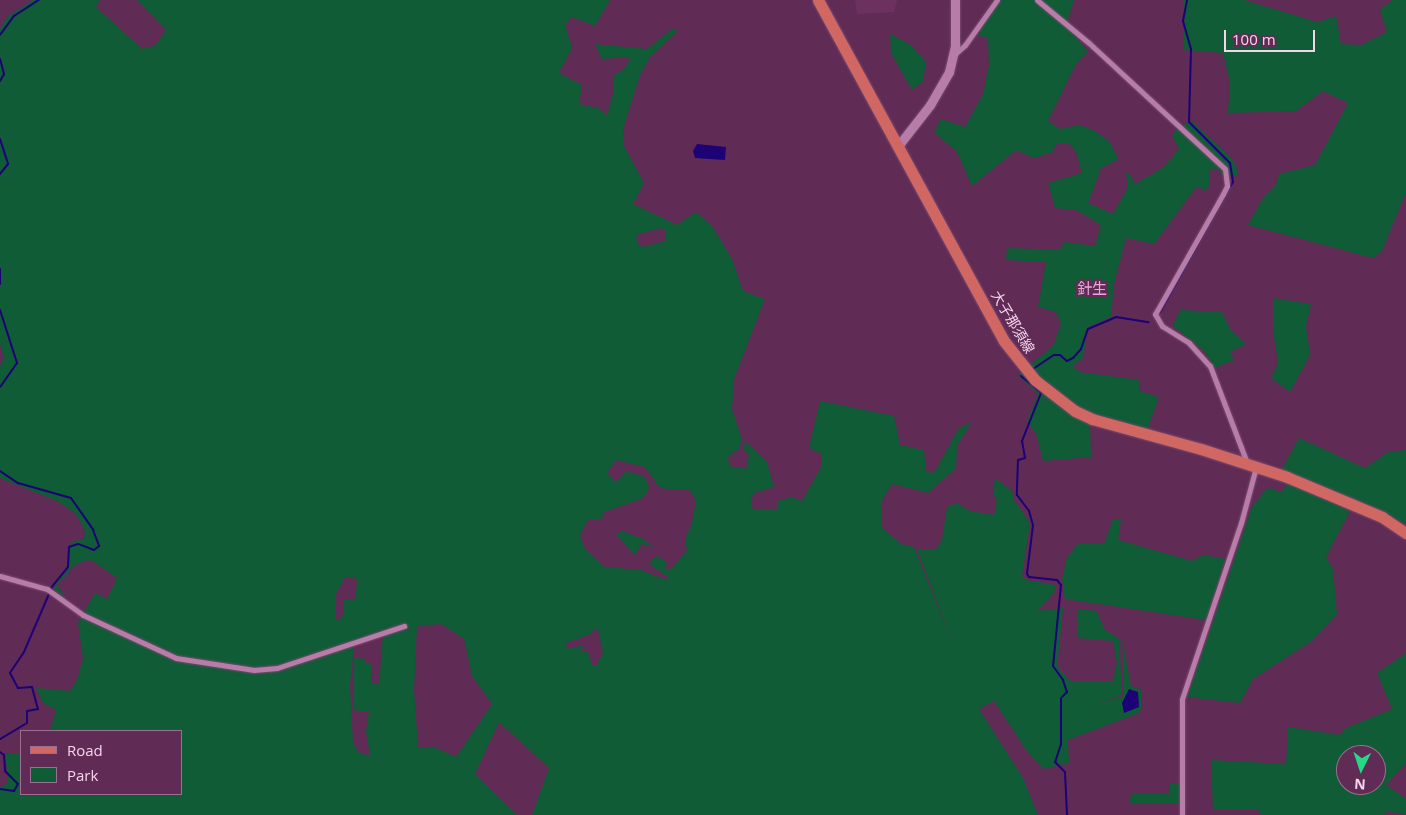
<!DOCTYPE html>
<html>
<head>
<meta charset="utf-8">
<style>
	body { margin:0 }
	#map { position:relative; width:1406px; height:815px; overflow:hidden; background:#602b55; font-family:"Open Sans","Noto Sans JP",sans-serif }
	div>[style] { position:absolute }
	.built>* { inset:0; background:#6d3160 }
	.green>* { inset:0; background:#0f5c37 }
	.water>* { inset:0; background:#1d0177 }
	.stream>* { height:2px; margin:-1px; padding:0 1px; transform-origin:1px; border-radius:1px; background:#1d0177 }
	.roads { filter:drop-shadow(0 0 1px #784b6f) drop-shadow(0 0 1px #784b6f) }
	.minor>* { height:5px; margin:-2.5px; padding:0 2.5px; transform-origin:2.5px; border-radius:2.5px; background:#b87ca9 }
	.tertiary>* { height:9px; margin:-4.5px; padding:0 4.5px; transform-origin:4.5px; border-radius:4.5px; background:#b87ca9 }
	.primary>* { height:11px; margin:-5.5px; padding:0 5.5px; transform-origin:5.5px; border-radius:5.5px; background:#d16762 }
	span { translate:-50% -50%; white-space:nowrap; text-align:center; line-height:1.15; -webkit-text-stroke:4.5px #602b55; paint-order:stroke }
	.street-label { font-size:14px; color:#f5d4ec }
	.neighbourhood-label { font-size:15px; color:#e8a8d7 }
	.legend { position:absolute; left:20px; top:730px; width:162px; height:65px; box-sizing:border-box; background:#602b55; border:1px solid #9c6f91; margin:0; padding:6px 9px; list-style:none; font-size:15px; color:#f5d4ec }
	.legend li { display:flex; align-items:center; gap:10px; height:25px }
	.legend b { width:25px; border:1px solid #9c6f91 }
	.north { position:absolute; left:1336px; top:745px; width:50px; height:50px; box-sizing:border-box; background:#602b55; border:1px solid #9c6f91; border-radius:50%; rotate:184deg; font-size:14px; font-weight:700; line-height:20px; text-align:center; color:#f5d4ec }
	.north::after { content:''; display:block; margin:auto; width:18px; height:22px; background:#25d886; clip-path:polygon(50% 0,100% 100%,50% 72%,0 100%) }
	.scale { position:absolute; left:1224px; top:30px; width:91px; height:22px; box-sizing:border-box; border:2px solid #f5d4ec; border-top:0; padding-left:6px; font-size:15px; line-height:18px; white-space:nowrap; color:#f5d4ec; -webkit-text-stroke:4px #602b55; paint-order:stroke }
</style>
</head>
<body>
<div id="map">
	<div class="built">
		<i style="clip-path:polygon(855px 0,897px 0,894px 12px,857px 14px)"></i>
	</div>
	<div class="green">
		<i style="clip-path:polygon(evenodd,33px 0,100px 0,96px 7px,142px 49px,156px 45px,166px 30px,137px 0,610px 0,595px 26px,572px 17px,565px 24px,572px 48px,559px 73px,582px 85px,579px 104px,598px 108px,607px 115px,614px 90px,613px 76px,625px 68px,631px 57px,602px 59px,595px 44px,647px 49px,672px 29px,678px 31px,650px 57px,640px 75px,623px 129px,624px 146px,644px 183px,633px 204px,677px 225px,694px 213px,699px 214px,712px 226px,732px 259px,743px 291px,765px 299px,734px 379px,732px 409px,742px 439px,739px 449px,728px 457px,729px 466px,746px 469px,749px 455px,744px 450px,745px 441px,767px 462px,774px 487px,754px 493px,751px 499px,753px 510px,778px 510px,778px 501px,791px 497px,802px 501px,821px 467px,822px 454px,809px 448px,820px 401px,894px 416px,900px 445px,924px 450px,926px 471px,934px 473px,959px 428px,972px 422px,957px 445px,956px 468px,928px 493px,892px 484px,882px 500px,881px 527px,901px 544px,914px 547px,955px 649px,917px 549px,936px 549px,942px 540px,947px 507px,957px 503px,970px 511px,994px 515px,997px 499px,993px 495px,995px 478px,1012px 491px,1014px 500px,1030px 523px,1022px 576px,1026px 580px,1056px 585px,1054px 593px,1037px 611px,1063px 608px,1057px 667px,1071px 681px,1113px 681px,1117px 662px,1113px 641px,1078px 638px,1078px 609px,1097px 611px,1104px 629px,1119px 639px,1122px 695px,1096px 705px,1124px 696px,1122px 638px,1131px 686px,1141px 690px,1142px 708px,1139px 713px,1068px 740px,1069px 763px,1043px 769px,1026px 750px,994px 701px,979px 709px,1023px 778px,1038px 815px,532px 815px,549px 768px,499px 722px,475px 774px,517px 815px,0 815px,0 787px,7px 784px,8px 778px,5px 754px,21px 753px,21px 794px,181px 794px,181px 731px,50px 731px,56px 710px,43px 703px,36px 688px,70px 691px,77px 680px,83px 659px,78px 623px,95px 593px,107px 599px,117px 578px,91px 560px,84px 561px,74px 566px,57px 585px,67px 600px,53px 589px,70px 564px,68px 550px,72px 542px,84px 539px,85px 531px,76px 514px,59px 502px,0 478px,0 366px,4px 358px,0 344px,0 29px,7px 17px,33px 0,661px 228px,666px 231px,666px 241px,643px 247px,638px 244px,636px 235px,661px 228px,33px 0,616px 460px,645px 467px,659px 487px,671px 490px,689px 489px,696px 500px,692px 523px,685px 540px,687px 551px,669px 571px,665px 567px,667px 562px,656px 556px,649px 564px,668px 577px,666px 580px,641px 570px,604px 567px,585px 549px,580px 536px,588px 519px,601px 520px,604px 512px,641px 499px,647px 493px,649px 487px,645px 477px,626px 471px,616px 482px,607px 473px,616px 460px,33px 0,345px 577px,355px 578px,357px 582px,355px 600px,344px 600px,344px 612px,340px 620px,336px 619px,336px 594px,345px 577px,33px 0,441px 624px,464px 639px,472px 676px,492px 704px,456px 757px,436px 748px,418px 747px,414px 690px,417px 626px,441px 624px,33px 0,594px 629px,598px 630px,603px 652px,597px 665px,592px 665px,588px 652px,581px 651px,584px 645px,567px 649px,566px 643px,591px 634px,594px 629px,33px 0,383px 635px,379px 684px,371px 683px,372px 664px,366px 664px,366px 659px,354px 658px,353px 710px,369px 712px,366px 731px,370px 755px,360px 754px,353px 743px,350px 685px,354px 644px,383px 635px)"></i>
		<i style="clip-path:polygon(1000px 0,1074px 0,1066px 26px,1088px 51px,1076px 64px,1048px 121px,1060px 129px,1079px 125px,1093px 130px,1109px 141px,1117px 156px,1117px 160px,1101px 168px,1088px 203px,1113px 214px,1128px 187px,1126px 174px,1129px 173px,1135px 184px,1164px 167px,1179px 149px,1172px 136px,1178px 127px,1192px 121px,1232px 159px,1238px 171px,1238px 175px,1222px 176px,1219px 169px,1210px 170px,1209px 186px,1205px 191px,1197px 186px,1154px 244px,1126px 238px,1114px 284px,1111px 317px,1088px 327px,1083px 358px,1073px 367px,1079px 372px,1140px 380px,1139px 391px,1159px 397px,1147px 430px,1090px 423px,1091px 457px,1043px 461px,1036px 433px,1027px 422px,1038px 394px,1018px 375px,1053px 346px,1061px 324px,1056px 312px,1038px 307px,1046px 262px,1006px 260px,1007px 248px,1060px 250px,1064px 242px,1095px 246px,1101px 225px,1076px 210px,1055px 208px,1048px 183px,1082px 173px,1076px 152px,1069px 144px,1056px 144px,1053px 152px,1034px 158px,1016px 150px,972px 186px,957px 152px,934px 132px,941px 119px,965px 127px,983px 94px,989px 65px,988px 38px,976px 35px)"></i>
		<i style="clip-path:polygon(1183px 0,1244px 0,1317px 22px,1336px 16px,1341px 44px,1361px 45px,1387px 32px,1380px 10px,1392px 0,1406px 0,1406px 192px,1382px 251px,1373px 258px,1248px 225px,1263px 198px,1276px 185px,1279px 174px,1315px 165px,1348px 103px,1323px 91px,1296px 111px,1228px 113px,1230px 83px,1223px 53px,1183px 50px)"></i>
		<i style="clip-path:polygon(890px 34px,911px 45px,926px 62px,923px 81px,912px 90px,891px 53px)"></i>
		<i style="clip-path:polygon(1273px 298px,1311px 304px,1306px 326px,1310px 355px,1290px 392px,1271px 378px,1278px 363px,1273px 330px)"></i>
		<i style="clip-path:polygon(1180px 310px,1222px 312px,1230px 329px,1246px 344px,1230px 352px,1234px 360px,1215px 368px,1204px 351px,1173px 326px)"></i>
		<i style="clip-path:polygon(1299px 438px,1365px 468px,1388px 452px,1406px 450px,1406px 524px,1282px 469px)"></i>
		<i style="clip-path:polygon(1288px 483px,1350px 511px,1326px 557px,1333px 569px,1337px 614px,1312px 641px,1253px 679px,1240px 703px,1187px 697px,1252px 507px,1267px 488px,1282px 492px)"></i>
		<i style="clip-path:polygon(1113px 519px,1121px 520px,1118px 540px,1192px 561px,1203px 555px,1225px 559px,1206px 620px,1065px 599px,1062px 579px,1067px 557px,1078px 544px,1104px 544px)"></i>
		<i style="clip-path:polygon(622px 531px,643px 539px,654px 547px,642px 544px,635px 555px,616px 535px)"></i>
		<i style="clip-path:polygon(evenodd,1406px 653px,1406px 763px,1386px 785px,1406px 799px,1406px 815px,1386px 811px,1385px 815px,1261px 815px,1259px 810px,1213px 810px,1211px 760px,1286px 764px,1288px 727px,1340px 735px,1346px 728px,1392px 709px,1377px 673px,1406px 653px,1346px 755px,1376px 755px,1376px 785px,1346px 785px,1346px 755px)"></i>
		<i style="clip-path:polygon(1170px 783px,1180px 783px,1180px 803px,1130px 803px,1131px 793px,1169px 794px)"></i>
	</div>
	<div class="water">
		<i style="clip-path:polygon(697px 144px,726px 147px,725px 160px,695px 158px,693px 151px)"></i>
		<i style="clip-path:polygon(1129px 689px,1138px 692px,1139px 707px,1124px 713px,1122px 703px)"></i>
	</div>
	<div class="stream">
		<i style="left:0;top:35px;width:24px;rotate:-54deg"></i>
		<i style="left:14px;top:16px;width:30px;rotate:-33deg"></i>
		<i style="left:0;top:59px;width:16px;rotate:75deg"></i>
		<i style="left:4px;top:74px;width:8px;rotate:120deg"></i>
		<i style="left:0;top:139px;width:26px;rotate:72deg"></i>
		<i style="left:8px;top:164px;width:13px;rotate:129deg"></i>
		<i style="left:0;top:269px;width:15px;rotate:90deg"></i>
		<i style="left:0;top:310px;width:56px;rotate:72.2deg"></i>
		<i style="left:17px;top:363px;width:29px;rotate:125deg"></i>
		<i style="left:1160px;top:313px;width:150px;rotate:-60.9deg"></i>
		<i style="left:1233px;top:182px;width:19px;rotate:-99deg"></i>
		<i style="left:1230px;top:163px;width:58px;rotate:-135deg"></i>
		<i style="left:1189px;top:122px;width:73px;rotate:-88.4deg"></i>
		<i style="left:1191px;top:49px;width:29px;rotate:-106deg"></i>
		<i style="left:1183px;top:21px;width:21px;rotate:-79deg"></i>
		<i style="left:1033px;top:369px;width:25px;rotate:-34deg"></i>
		<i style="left:1054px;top:355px;width:6px"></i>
		<i style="left:1060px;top:355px;width:9px;rotate:41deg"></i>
		<i style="left:1067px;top:361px;width:7px;rotate:-27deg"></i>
		<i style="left:1073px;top:358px;width:12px;rotate:-48deg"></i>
		<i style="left:1081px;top:349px;width:21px;rotate:-71deg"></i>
		<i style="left:1088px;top:329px;width:30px;rotate:-23deg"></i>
		<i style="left:1116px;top:317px;width:33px;rotate:9deg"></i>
		<i style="left:1021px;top:376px;width:26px;rotate:40deg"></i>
		<i style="left:1041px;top:393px;width:52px;rotate:111.6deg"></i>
		<i style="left:1022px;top:441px;width:17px;rotate:80deg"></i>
		<i style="left:1025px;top:458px;width:7px;rotate:164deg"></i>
		<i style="left:1018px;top:460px;width:35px;rotate:92deg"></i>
		<i style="left:1017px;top:495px;width:20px;rotate:53deg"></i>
		<i style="left:1029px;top:511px;width:15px;rotate:74deg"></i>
		<i style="left:1033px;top:525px;width:49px;rotate:97deg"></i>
		<i style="left:1027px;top:574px;width:4px;rotate:56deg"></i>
		<i style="left:1029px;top:577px;width:28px;rotate:6deg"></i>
		<i style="left:1057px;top:580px;width:6px;rotate:51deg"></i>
		<i style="left:1061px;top:585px;width:81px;rotate:95.6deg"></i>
		<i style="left:1053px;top:666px;width:17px;rotate:54deg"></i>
		<i style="left:1063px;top:680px;width:13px;rotate:72deg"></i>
		<i style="left:1067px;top:692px;width:8px;rotate:135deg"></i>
		<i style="left:1061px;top:698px;width:46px;rotate:90deg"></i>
		<i style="left:1061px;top:744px;width:19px;rotate:108deg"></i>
		<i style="left:1055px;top:762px;width:14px;rotate:45deg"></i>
		<i style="left:1065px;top:772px;width:43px;rotate:87.3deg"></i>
		<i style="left:0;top:471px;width:22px;rotate:34deg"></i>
		<i style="left:18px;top:483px;width:55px;rotate:15.8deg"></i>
		<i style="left:71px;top:498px;width:39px;rotate:55deg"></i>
		<i style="left:93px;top:530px;width:17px;rotate:69deg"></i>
		<i style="left:99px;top:546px;width:6px;rotate:141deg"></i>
		<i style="left:94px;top:550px;width:17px;rotate:-159deg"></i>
		<i style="left:78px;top:544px;width:9px;rotate:162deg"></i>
		<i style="left:69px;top:547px;width:20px;rotate:93deg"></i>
		<i style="left:68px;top:567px;width:26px;rotate:129deg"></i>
		<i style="left:52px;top:587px;width:71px;rotate:113.3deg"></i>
		<i style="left:24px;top:652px;width:25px;rotate:124deg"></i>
		<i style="left:10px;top:673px;width:17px;rotate:62deg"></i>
		<i style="left:18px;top:688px;width:14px;rotate:-4deg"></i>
		<i style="left:32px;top:687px;width:23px;rotate:75deg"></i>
		<i style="left:38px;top:709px;width:11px;rotate:170deg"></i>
		<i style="left:27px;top:711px;width:12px;rotate:90deg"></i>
		<i style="left:27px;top:723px;width:31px;rotate:149deg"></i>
		<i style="left:0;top:752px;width:5px;rotate:37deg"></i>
		<i style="left:4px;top:755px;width:16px;rotate:86deg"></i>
		<i style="left:5px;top:771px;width:18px;rotate:45deg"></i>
		<i style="left:18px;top:784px;width:8px;rotate:120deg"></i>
		<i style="left:14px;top:791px;width:14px;rotate:-172deg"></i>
	</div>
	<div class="roads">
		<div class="minor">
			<i style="left:1037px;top:0;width:67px;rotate:39.6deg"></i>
			<i style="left:1089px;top:43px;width:185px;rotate:42.8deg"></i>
			<i style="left:1225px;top:169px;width:17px;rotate:83deg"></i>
			<i style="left:1227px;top:186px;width:9px;rotate:117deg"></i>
			<i style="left:1223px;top:194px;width:138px;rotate:119.5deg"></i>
			<i style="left:1155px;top:314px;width:14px;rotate:60deg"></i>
			<i style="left:1162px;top:326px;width:32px;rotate:32deg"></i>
			<i style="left:1189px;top:343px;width:31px;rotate:48deg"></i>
			<i style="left:1210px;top:366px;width:104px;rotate:69.1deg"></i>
			<i style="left:954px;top:55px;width:15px;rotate:-42deg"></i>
			<i style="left:965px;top:45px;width:55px;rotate:-54.6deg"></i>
			<i style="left:0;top:576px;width:49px;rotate:15.5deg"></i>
			<i style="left:47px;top:589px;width:44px;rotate:35.8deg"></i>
			<i style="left:83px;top:615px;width:102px;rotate:24.8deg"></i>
			<i style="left:176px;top:658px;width:79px;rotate:8.7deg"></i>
			<i style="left:254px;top:670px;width:23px;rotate:-5deg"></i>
			<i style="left:277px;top:668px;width:134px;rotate:-18.3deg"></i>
			<i style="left:1182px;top:815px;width:116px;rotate:-90deg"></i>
			<i style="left:1182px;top:699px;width:186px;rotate:-71.5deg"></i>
			<i style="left:1241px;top:523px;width:58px;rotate:-75deg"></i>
		</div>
		<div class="tertiary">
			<i style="left:898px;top:146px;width:52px;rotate:-52deg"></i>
			<i style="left:930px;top:105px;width:38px;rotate:-60deg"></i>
			<i style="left:949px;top:72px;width:28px;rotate:-77deg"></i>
			<i style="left:955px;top:45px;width:45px;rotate:-90deg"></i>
		</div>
		<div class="primary">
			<i style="left:818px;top:0;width:388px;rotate:61.4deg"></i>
			<i style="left:1004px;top:341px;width:50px;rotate:51.5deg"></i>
			<i style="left:1035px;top:380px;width:51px;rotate:37.8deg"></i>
			<i style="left:1075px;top:411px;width:19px;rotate:25deg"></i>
			<i style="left:1092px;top:419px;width:113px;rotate:15.4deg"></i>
			<i style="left:1201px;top:449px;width:90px;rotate:18deg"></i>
			<i style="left:1287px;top:477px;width:103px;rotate:22.8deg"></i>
			<i style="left:1382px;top:517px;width:29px;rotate:34deg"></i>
		</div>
	</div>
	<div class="street-label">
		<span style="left:1013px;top:322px;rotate:59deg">大子那須線</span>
	</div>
	<div class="neighbourhood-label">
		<span style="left:1092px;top:289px">針生</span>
	</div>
	<ul class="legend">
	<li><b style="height:6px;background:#d16762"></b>Road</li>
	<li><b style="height:14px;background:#0f5c37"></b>Park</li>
	</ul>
	<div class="north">N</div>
	<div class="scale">100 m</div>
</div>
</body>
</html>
